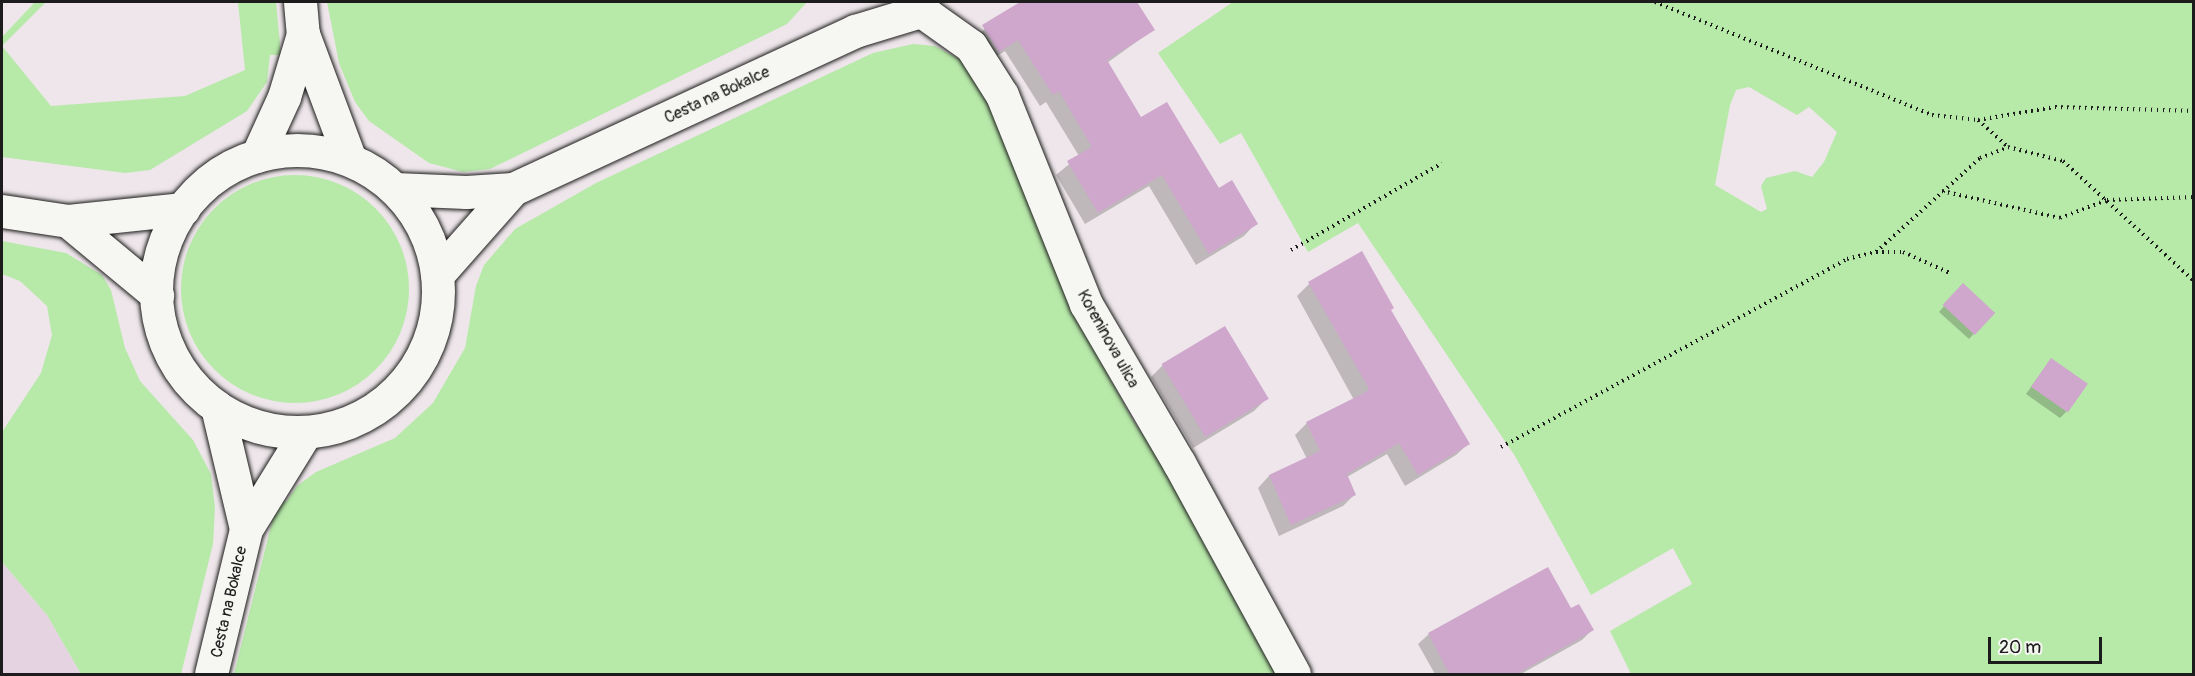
<!DOCTYPE html>
<html>
<head>
<meta charset="utf-8">
<style>
	body { margin:0 }
	#map { position:relative; width:2195px; height:676px; overflow:hidden; background:#eee6ea; font-family:Pangolin,sans-serif }
	div>[style] { position:absolute }
	.built>* { inset:0; background:#e5d3e1 }
	.green>* { inset:0; background:#b7e9a9 }
	.round { border-radius:50% }
	.shadow>* { inset:0; background:#0003 }
	.building>* { inset:0; background:#cfa6cc; transform-origin:0 0 }
	.path>* { height:4px; margin-top:-2px; transform-origin:0; background:repeating-linear-gradient(90deg,#1c1c1c 0 1.5px,transparent 0 6px) }
	.roads { filter:drop-shadow(0 0 2px #1c1c1c) drop-shadow(0 0 2px #1c1c1c) }
	.minor>* { height:33px; margin:-16.5px; padding:0 16.5px; transform-origin:16.5px; border-radius:16.5px; background:#f6f6f2 }
	.tertiary>* { height:33px; margin:-16.5px; padding:0 16.5px; transform-origin:16.5px; border-radius:16.5px; background:#f6f6f2 }
	.tertiary>.ring { margin:-16.5px; padding:0; box-sizing:content-box; background:none; border:33px solid #f6f6f2; border-radius:50% }
	span { translate:-50% -50%; white-space:nowrap; text-align:center; line-height:1.15; -webkit-text-stroke:5px #f6f6f2; paint-order:stroke }
	.street-label { font-size:16px; color:#1c1c1c }
	.frame { position:absolute; inset:0; border:3px solid #1c1c1c; pointer-events:none }
	.scale { position:absolute; left:1988px; top:637px; width:114px; height:27px; box-sizing:border-box; border:3px solid #1c1c1c; border-top:0; padding-left:8px; font-size:18px; line-height:21px; white-space:nowrap; color:#1c1c1c; -webkit-text-stroke:4px #f6f6f2; paint-order:stroke }
</style>
</head>
<body>
<div id="map">
	<div class="built">
		<i style="clip-path:polygon(2px 562px,47px 615px,81px 674px,2px 674px)"></i>
	</div>
	<div class="green">
		<i style="clip-path:polygon(35px 2px,46px 2px,2px 46px,51px 106px,185px 96px,245px 70px,238px 2px,276px 2px,281px 55px,270px 55px,267px 82px,247px 111px,150px 170px,125px 173px,2px 157px,2px 37px)"></i>
		<i style="clip-path:polygon(327px 2px,807px 2px,787px 24px,490px 169px,463px 172px,429px 163px,369px 121px,355px 102px,339px 63px)"></i>
		<i style="clip-path:polygon(evenodd,1233px 2px,2193px 2px,2193px 674px,1631px 674px,1610px 631px,1692px 584px,1673px 548px,1591px 595px,1515px 456px,1358px 223px,1308px 252px,1241px 133px,1220px 144px,1158px 53px,1233px 2px,1749px 87px,1797px 115px,1809px 107px,1837px 132px,1824px 162px,1812px 177px,1795px 171px,1766px 178px,1761px 186px,1767px 209px,1761px 212px,1715px 185px,1730px 105px,1736px 90px,1749px 87px)"></i>
		<i style="clip-path:polygon(913px 44px,935px 46px,961px 60px,991px 105px,1086px 335px,1134px 422px,1170px 472px,1276px 674px,234px 674px,278px 498px,286px 502px,297px 486px,316px 472px,395px 438px,433px 403px,465px 348px,476px 286px,484px 265px,515px 229px,596px 183px,873px 53px)"></i>
		<i class="round" style="left:181px;top:175px;width:228px;height:228px"></i>
		<i style="clip-path:polygon(2px 241px,66px 253px,102px 275px,111px 290px,125px 348px,140px 381px,193px 440px,211px 474px,215px 508px,213px 544px,181px 674px,81px 674px,47px 615px,2px 562px,2px 432px,41px 373px,52px 335px,47px 306px,20px 281px,2px 274px)"></i>
	</div>
	<div class="shadow">
		<i style="clip-path:polygon(1023px 2px,1037px 17px,1062px 2px,1135px 2px,1153px 30px,1107px 63px,1141px 119px,1256px 223px,1244px 236px,1196px 265px,1149px 186px,1085px 224px,1056px 175px,1079px 156px,1046px 102px,1040px 106px,1005px 51px,986px 63px,971px 39px)"></i>
		<i style="clip-path:polygon(1309px 284px,1389px 311px,1468px 444px,1456px 455px,1405px 486px,1387px 454px,1347px 477px,1355px 494px,1343px 506px,1279px 536px,1258px 488px,1269px 476px,1307px 459px,1295px 435px,1307px 423px,1354px 400px,1297px 296px)"></i>
		<i style="clip-path:polygon(1957px 291px,1993px 313px,1969px 339px,1939px 312px)"></i>
		<i style="clip-path:polygon(1163px 365px,1267px 398px,1254px 411px,1193px 448px,1151px 377px)"></i>
		<i style="clip-path:polygon(2046px 366px,2066px 412px,2060px 418px,2026px 394px)"></i>
		<i style="clip-path:polygon(1571px 610px,1592px 630px,1582px 640px,1521px 674px,1435px 674px,1418px 644px,1429px 634px)"></i>
	</div>
	<div class="building">
		<i style="clip-path:polygon(1020px 2px,1137px 2px,1155px 30px,1107px 60px,1141px 117px,1167px 102px,1219px 188px,1232px 180px,1258px 224px,1209px 254px,1162px 175px,1098px 213px,1067px 161px,1092px 147px,1059px 91px,1053px 95px,1018px 40px,999px 52px,982px 25px)"></i>
		<i style="clip-path:polygon(1362px 251px,1394px 308px,1391px 310px,1470px 444px,1418px 475px,1399px 443px,1347px 474px,1356px 495px,1291px 525px,1269px 475px,1320px 451px,1306px 422px,1368px 391px,1368px 387px,1308px 282px)"></i>
		<i style="left:1963px;top:283px;width:44px;height:30px;rotate:43deg"></i>
		<i style="left:1225px;top:326px;width:85px;height:74px;rotate:59deg"></i>
		<i style="left:2051px;top:358px;width:45px;height:35px;rotate:35deg"></i>
		<i style="clip-path:polygon(1548px 567px,1571px 608px,1579px 604px,1594px 630px,1515px 675px,1450px 675px,1428px 633px)"></i>
	</div>
	<div class="path">
		<i style="left:1655px;top:2px;width:299px;rotate:22.2deg"></i>
		<i style="left:1932px;top:115px;width:46px;rotate:6.2deg"></i>
		<i style="left:1978px;top:120px;width:78px;rotate:-9.6deg"></i>
		<i style="left:2055px;top:107px;width:139px;rotate:1.6deg"></i>
		<i style="left:1978px;top:120px;width:40px;rotate:42deg"></i>
		<i style="left:2008px;top:147px;width:57px;rotate:14.3deg"></i>
		<i style="left:2063px;top:161px;width:178px;rotate:42.5deg"></i>
		<i style="left:1942px;top:191px;width:121px;rotate:12.9deg"></i>
		<i style="left:2060px;top:218px;width:50px;rotate:-21deg"></i>
		<i style="left:2107px;top:200px;width:87px;rotate:-2deg"></i>
		<i style="left:1291px;top:250px;width:174px;rotate:-29.9deg"></i>
		<i style="left:1876px;top:252px;width:140px;rotate:-42.1deg"></i>
		<i style="left:1980px;top:158px;width:30px;rotate:-21deg"></i>
		<i style="left:1501px;top:447px;width:394px;rotate:-28.5deg"></i>
		<i style="left:1847px;top:259px;width:30px;rotate:-14deg"></i>
		<i style="left:1876px;top:252px;width:27px"></i>
		<i style="left:1903px;top:252px;width:51px;rotate:24.1deg"></i>
	</div>
	<div class="roads">
		<div class="minor">
			<i style="left:300px;top:2px;width:32px;rotate:85deg"></i>
			<i style="left:303px;top:34px;width:134px;rotate:69.5deg"></i>
			<i style="left:909px;top:2px;width:76px;rotate:35.4deg"></i>
			<i style="left:971px;top:46px;width:58px;rotate:57.7deg"></i>
			<i style="left:1002px;top:95px;width:225px;rotate:68.1deg"></i>
			<i style="left:1086px;top:304px;width:184px;rotate:59.7deg"></i>
			<i style="left:1179px;top:463px;width:240px;rotate:61.4deg"></i>
			<i style="left:257px;top:156px;width:65px;rotate:-65.4deg"></i>
			<i style="left:284px;top:97px;width:66px;rotate:-73.2deg"></i>
			<i style="left:395px;top:189px;width:71px;rotate:2.4deg"></i>
			<i style="left:466px;top:192px;width:47px;rotate:-3.7deg"></i>
			<i style="left:513px;top:189px;width:377px;rotate:-24.8deg"></i>
			<i style="left:855px;top:31px;width:72px;rotate:-16.9deg"></i>
			<i style="left:437px;top:275px;width:115px;rotate:-48.5deg"></i>
		</div>
		<div class="tertiary">
			<i class="ring" style="left:156px;top:150px;width:249px;height:249px"></i>
			<i style="left:2px;top:211px;width:67px;rotate:8.6deg"></i>
			<i style="left:68px;top:221px;width:116px;rotate:-6deg"></i>
			<i style="left:68px;top:221px;width:116px;rotate:39.7deg"></i>
			<i style="left:217px;top:407px;width:125px;rotate:76.6deg"></i>
			<i style="left:211px;top:674px;width:149px;rotate:-76.4deg"></i>
			<i style="left:246px;top:529px;width:114px;rotate:-58.3deg"></i>
		</div>
	</div>
	<div class="street-label">
		<span style="left:717px;top:95px;rotate:-25deg">Cesta na Bokalce</span>
		<span style="left:1108px;top:339px;rotate:61deg">Koreninova ulica</span>
		<span style="left:229px;top:602px;rotate:-77deg">Cesta na Bokalce</span>
	</div>
	<div class="frame"></div>
	<div class="scale">20 m</div>
</div>
</body>
</html>
